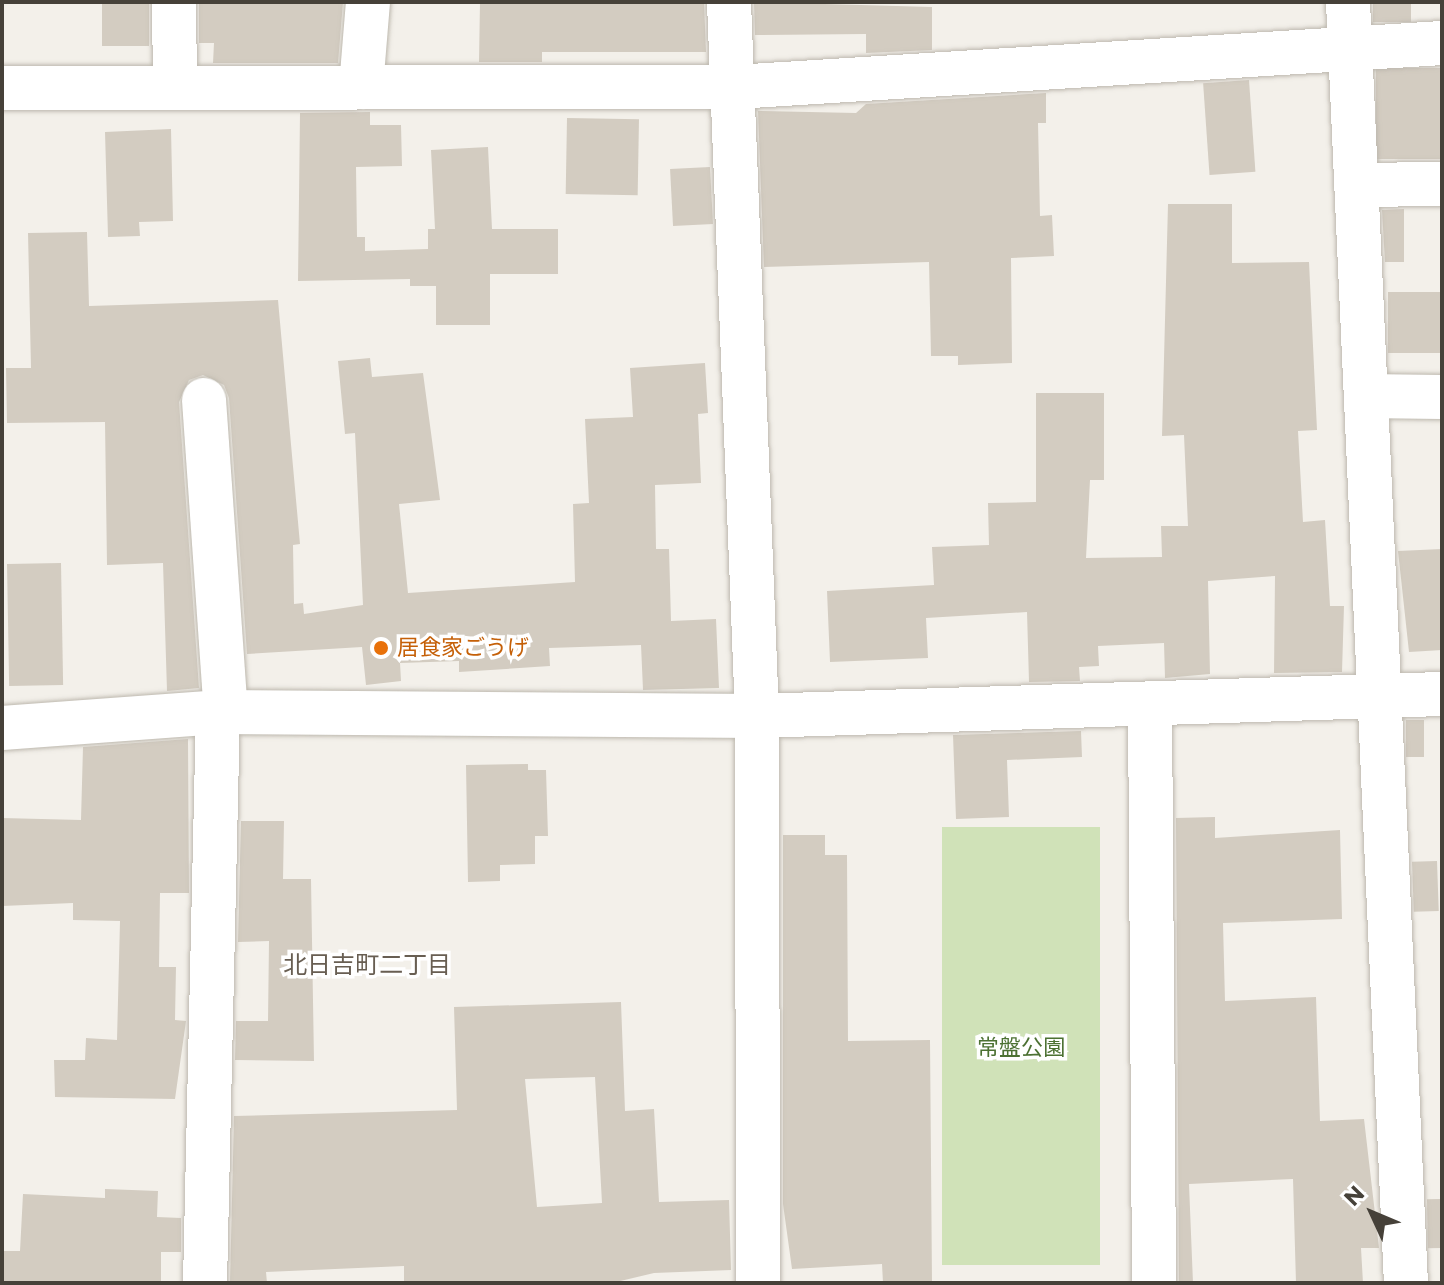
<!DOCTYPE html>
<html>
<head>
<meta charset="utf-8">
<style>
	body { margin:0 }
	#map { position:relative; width:1444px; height:1285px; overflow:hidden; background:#f3f0ea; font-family:Montserrat,"Noto Sans JP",sans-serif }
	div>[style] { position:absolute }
	.green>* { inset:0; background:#d0e2b8; transform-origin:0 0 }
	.building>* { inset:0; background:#d3ccc1; transform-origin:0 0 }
	.roads { filter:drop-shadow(0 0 2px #bdb8ae) drop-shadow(0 0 2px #bdb8ae) }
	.minor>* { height:44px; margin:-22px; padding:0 22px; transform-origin:22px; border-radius:22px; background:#fff }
	.dots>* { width:22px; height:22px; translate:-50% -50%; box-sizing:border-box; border:4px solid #fff; border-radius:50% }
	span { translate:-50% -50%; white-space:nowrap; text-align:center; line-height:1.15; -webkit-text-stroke:7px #fff; paint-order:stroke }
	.food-label { font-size:22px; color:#c56008 }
	.left { translate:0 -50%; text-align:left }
	.park-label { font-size:22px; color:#4c7133 }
	.neighbourhood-label { font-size:24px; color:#685e52 }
	.frame { position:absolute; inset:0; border:4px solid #464139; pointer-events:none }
	.north { position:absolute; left:1332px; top:1173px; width:80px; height:80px; -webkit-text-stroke:6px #fff; paint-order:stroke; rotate:314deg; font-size:22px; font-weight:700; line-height:32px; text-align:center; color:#464139 }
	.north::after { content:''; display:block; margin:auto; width:28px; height:36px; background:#464139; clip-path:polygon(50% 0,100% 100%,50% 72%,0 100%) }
</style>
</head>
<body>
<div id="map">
	<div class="green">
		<i style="left:1100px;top:827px;width:438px;height:158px;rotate:90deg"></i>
	</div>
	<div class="building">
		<i style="left:102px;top:2px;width:47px;height:44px"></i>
		<i style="clip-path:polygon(199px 2px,343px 2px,338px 63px,213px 63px,214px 43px,199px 43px)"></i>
		<i style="clip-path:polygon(480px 2px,704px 2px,706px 52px,542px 52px,542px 62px,479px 62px)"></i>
		<i style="clip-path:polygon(754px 2px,932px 7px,932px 50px,866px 53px,866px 34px,755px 35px)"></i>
		<i style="left:1373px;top:2px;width:38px;height:20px"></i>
		<i style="left:1442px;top:68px;width:91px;height:66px;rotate:90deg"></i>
		<i style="left:1249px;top:80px;width:92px;height:46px;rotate:86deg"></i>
		<i style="clip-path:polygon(1046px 93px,1046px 123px,1038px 123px,1040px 216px,1052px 215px,1054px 256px,1011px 258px,1012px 363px,958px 365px,958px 356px,931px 356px,929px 262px,764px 267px,758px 111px,856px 113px,866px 104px)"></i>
		<i style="clip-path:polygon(370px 112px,370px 125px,401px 125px,402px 166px,356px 167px,357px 237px,365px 237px,365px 251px,428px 249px,428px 229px,435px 229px,431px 150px,488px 147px,492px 229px,558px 229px,558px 274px,490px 274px,490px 325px,436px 325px,436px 286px,410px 286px,410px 279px,298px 281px,300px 113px)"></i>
		<i style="left:567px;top:118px;width:72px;height:76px;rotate:1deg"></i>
		<i style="clip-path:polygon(171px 129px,173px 221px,139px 222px,140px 236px,108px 237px,105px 132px)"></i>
		<i style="left:710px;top:167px;width:57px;height:40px;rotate:87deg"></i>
		<i style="clip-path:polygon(1168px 204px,1232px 204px,1232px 263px,1309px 262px,1317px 430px,1298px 431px,1303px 522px,1325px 520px,1330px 606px,1344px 606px,1342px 672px,1274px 673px,1275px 576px,1208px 581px,1210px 674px,1165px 678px,1164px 643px,1098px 646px,1099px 666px,1079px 667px,1080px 681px,1029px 682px,1027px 612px,926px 618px,928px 658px,830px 662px,827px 591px,934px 585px,932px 547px,989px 545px,988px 503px,1036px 502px,1036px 393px,1104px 393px,1104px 480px,1090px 480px,1086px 558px,1162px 557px,1161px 526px,1188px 526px,1184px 435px,1162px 436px)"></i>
		<i style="clip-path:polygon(1404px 209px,1404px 262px,1385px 262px,1382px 210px)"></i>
		<i style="clip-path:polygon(87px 232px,89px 306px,278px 300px,300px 544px,293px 545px,294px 604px,303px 603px,304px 614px,363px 605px,355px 433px,345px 434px,338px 361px,370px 358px,372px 377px,423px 373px,440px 500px,399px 504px,408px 593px,575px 582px,573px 504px,589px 503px,585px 419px,633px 417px,630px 368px,705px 363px,708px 413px,698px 414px,701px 483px,655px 485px,656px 549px,669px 549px,671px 621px,716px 619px,719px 688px,643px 690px,641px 645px,549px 648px,550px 666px,459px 672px,459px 661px,400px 663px,401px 681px,366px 685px,362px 647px,247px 654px,229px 398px,224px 385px,203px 375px,189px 380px,179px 402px,199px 688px,167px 691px,163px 563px,107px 565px,105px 422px,7px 423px,6px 368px,31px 368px,28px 233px)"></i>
		<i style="left:1442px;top:292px;width:61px;height:54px;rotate:90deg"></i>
		<i style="clip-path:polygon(1442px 549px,1442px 650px,1409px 652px,1398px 551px)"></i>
		<i style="left:61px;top:563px;width:122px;height:54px;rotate:89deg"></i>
		<i style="left:1406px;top:720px;width:18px;height:37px"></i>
		<i style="clip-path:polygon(1081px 731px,1082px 757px,1007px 760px,1009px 817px,956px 819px,953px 735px)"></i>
		<i style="clip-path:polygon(188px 739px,189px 893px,160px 893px,159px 967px,176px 967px,175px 1020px,186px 1021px,175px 1099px,55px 1097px,54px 1060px,85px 1060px,86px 1038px,117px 1040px,120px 921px,73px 920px,73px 903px,2px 906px,2px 818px,81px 820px,83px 747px)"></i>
		<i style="clip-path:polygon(528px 764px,528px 770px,546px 770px,548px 836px,535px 836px,535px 864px,500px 865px,500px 881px,468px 882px,466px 765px)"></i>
		<i style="clip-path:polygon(1215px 817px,1215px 838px,1340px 830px,1342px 919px,1223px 923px,1225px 1001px,1316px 997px,1320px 1121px,1364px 1119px,1379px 1248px,1361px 1248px,1363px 1283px,1296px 1283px,1293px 1179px,1189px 1184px,1193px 1283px,1179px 1283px,1176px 818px)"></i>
		<i style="clip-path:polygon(241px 821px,284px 821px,283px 879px,311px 879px,314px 1061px,235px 1060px,236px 1021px,268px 1021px,269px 941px,238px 942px)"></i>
		<i style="clip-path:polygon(783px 835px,825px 835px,825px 855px,847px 855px,848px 1041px,930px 1040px,932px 1283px,883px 1283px,882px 1264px,792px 1269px,783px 1204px)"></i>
		<i style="left:1437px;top:861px;width:50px;height:25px;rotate:88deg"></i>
		<i style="clip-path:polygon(evenodd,621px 1002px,625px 1111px,654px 1109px,659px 1202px,729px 1200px,731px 1270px,654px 1273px,612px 1283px,404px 1283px,404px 1266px,266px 1272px,267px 1283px,230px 1283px,234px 1116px,457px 1110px,454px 1007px,621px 1002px,595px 1077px,602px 1203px,537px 1207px,525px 1079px,595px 1077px)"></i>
		<i style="clip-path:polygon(105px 1189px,158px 1191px,157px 1217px,181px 1218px,181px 1252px,161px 1252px,161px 1283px,2px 1283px,2px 1251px,20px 1251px,23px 1194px,105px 1198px)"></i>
		<i style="left:1440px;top:1199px;width:49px;height:13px;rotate:89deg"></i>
	</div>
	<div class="roads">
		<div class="minor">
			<i style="left:174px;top:2px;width:86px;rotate:89.3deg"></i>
			<i style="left:729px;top:2px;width:715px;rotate:87.75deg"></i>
			<i style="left:757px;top:716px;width:567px;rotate:89.9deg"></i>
			<i style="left:1348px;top:2px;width:1282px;rotate:87.41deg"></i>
			<i style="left:361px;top:87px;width:85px;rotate:-85.3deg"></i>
			<i style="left:2px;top:88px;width:733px;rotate:-0.08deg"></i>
			<i style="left:735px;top:87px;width:708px;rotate:-3.56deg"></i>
			<i style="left:1357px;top:185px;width:85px;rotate:-0.7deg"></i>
			<i style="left:1368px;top:396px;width:74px;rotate:0.8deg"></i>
			<i style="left:204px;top:400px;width:314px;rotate:86deg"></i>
			<i style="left:1150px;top:704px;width:579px;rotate:89.6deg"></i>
			<i style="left:2px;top:728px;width:217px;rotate:-4.2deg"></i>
			<i style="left:218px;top:712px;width:539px;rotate:0.43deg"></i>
			<i style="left:757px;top:716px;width:685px;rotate:-1.84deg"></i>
			<i style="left:205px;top:1283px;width:571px;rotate:-88.7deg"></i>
		</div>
	</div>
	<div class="dots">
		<i style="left:381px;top:648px;background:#e8710a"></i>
	</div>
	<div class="food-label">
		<span class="left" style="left:397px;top:648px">居食家ごうげ</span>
	</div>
	<div class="park-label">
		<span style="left:1021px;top:1048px">常盤公園</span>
	</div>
	<div class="neighbourhood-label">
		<span style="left:367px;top:965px">北日吉町二丁目</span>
	</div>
	<div class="frame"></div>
	<div class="north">N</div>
</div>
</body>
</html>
